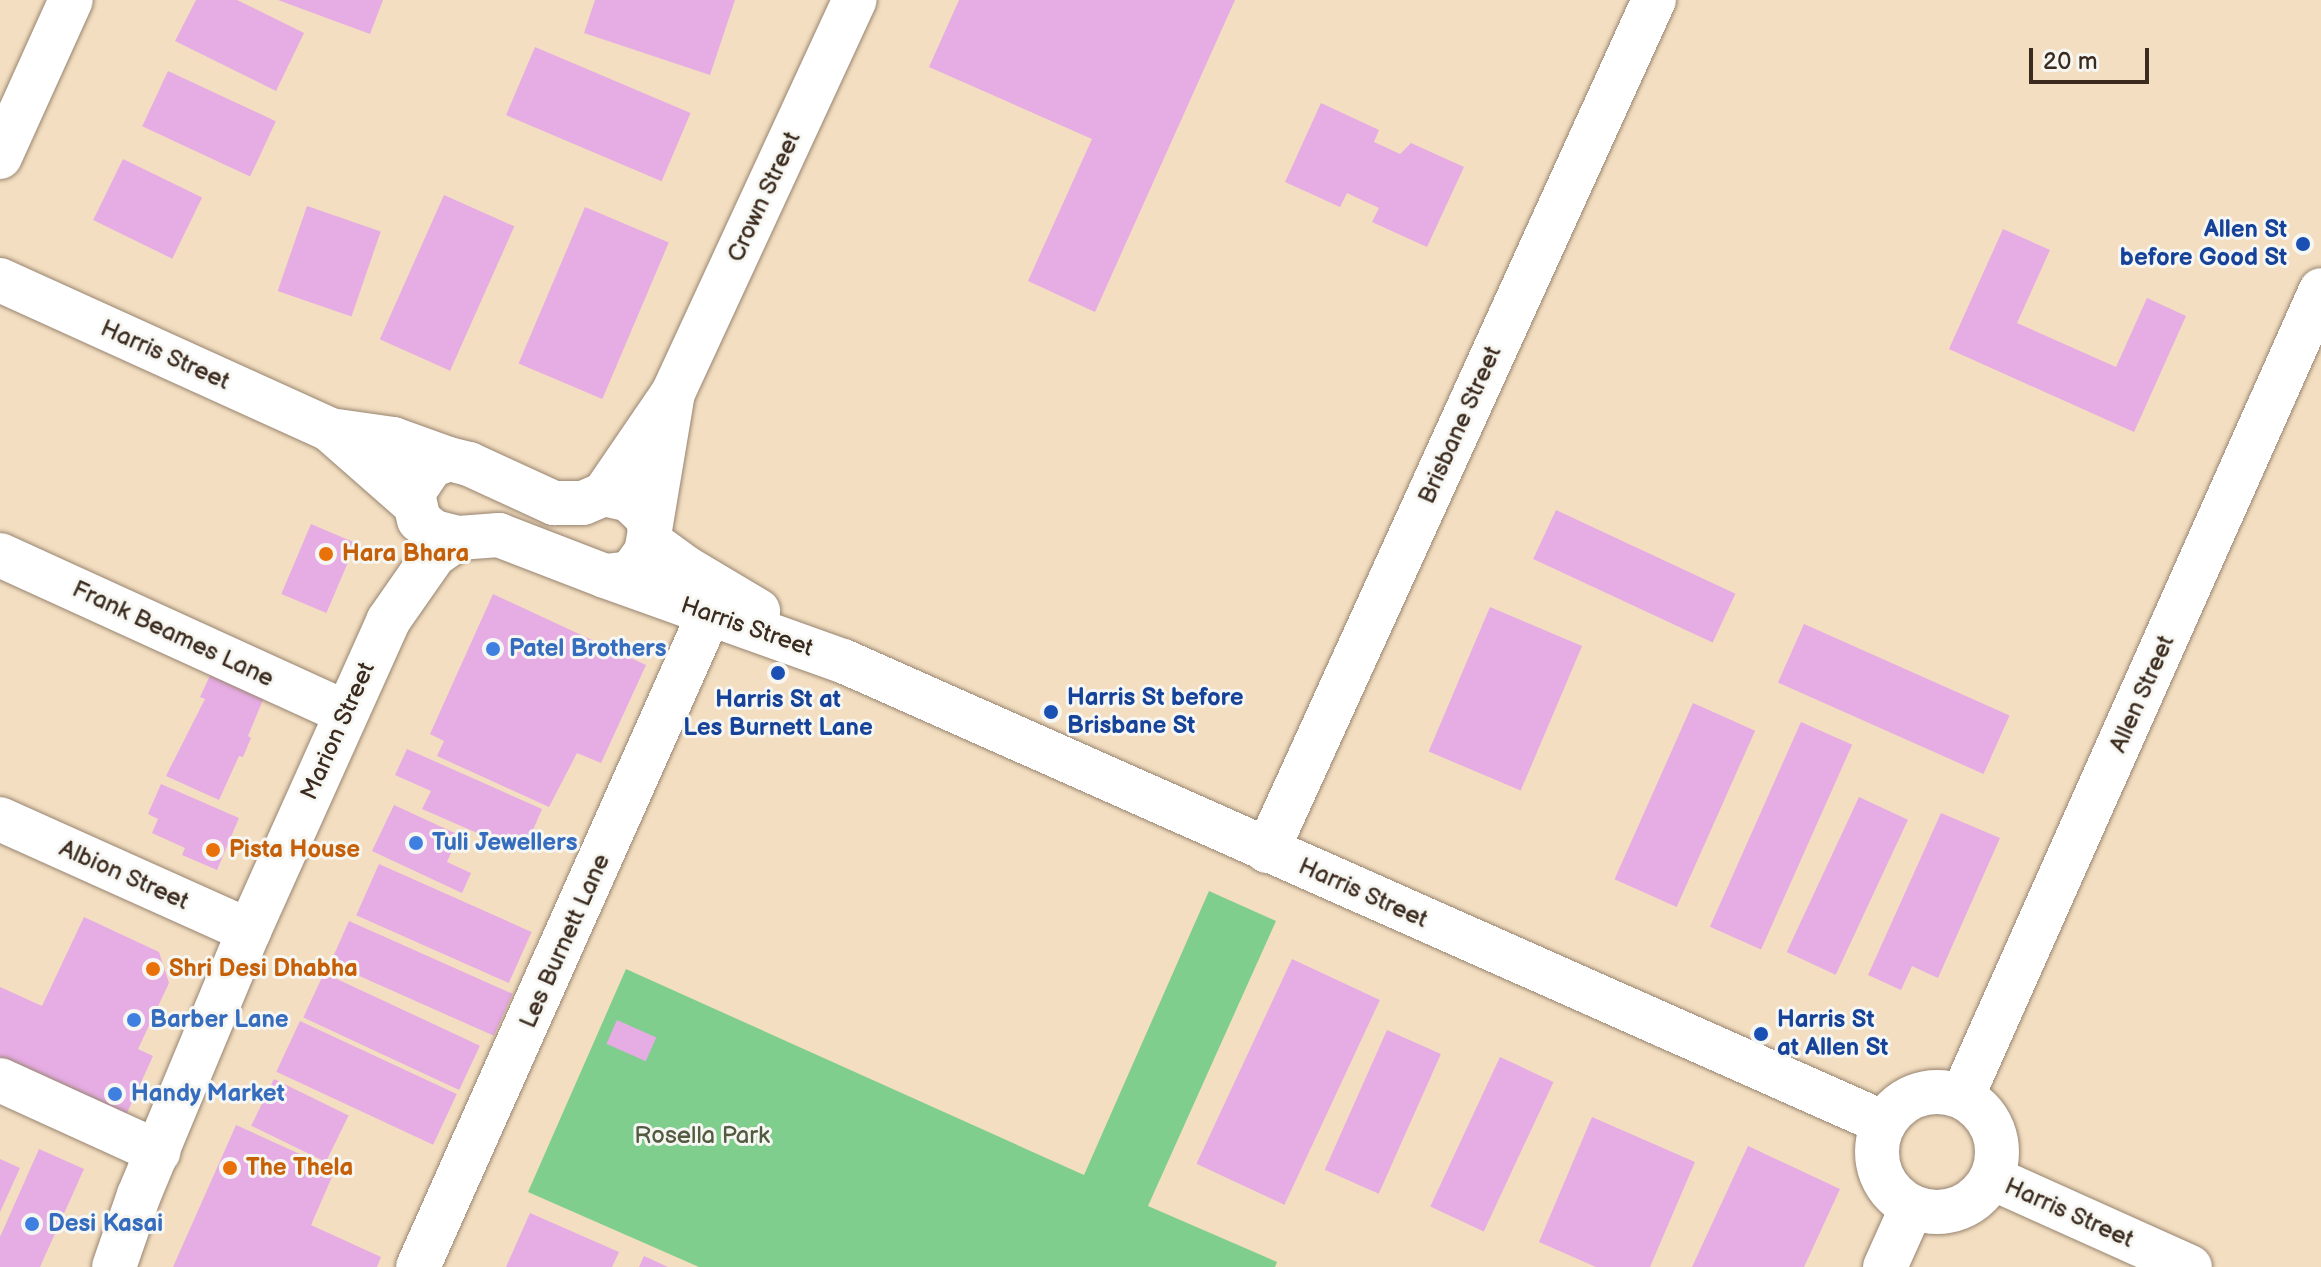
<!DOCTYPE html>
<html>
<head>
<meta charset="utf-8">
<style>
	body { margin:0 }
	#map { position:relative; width:2321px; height:1267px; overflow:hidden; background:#f3dec1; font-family:"Balsamiq Sans",sans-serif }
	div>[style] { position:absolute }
	.green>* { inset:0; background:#80ce8e }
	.building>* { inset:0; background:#e6ace4; transform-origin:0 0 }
	.roads { filter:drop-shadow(0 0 2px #978470) drop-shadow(0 0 2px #978470) }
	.minor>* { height:44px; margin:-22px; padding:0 22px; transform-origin:22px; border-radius:22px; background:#fff }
	.major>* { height:44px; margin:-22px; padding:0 22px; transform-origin:22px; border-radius:22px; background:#fff }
	.major>.ring { margin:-22px; padding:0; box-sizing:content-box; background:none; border:44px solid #fff; border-radius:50% }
	.dots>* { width:22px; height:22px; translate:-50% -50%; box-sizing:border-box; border:4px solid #f6f6f2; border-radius:50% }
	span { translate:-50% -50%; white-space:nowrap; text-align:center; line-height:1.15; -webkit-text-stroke:6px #f6f6f2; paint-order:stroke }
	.street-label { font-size:24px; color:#3b2a1e }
	.transit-label { font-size:24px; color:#164399; font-weight:700 }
	.right { translate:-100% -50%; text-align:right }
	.left { translate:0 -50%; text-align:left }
	.food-label { font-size:24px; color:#c56008; font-weight:700 }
	.shop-label { font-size:24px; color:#366cbe; font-weight:700 }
	.park-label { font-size:24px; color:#505b40 }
	.scale { position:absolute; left:2029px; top:48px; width:120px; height:36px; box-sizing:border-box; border:4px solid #3b2a1e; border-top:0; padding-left:10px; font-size:24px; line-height:28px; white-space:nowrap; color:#3b2a1e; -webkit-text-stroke:6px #f6f6f2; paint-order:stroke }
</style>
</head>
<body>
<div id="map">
	<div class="green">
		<i style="clip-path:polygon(1209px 891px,1276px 921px,1148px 1206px,1277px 1262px,1275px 1267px,699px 1267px,528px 1192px,626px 969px,1084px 1175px)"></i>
	</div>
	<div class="building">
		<i style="clip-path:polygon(196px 0,237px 0,304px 33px,276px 91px,175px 41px)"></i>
		<i style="clip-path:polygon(278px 0,383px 0,370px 34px)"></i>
		<i style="clip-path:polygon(595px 0,735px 0,710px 75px,584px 33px)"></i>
		<i style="clip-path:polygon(959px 0,1235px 0,1095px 312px,1028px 281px,1092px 139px,929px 67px)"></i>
		<i style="left:535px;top:47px;width:169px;height:74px;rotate:23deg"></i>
		<i style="left:168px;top:71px;width:119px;height:61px;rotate:25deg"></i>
		<i style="clip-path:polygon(1321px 103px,1379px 130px,1374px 142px,1400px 154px,1411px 143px,1464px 167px,1427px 247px,1372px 222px,1379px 208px,1347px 193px,1340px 207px,1285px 182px)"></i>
		<i style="left:123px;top:159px;width:88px;height:68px;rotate:26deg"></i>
		<i style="left:444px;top:195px;width:77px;height:158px;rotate:24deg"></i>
		<i style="left:307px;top:206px;width:78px;height:90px;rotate:19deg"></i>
		<i style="left:585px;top:207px;width:91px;height:170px;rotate:23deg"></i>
		<i style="clip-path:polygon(2003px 229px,2050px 250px,2017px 323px,2116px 367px,2147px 298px,2186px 316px,2134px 432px,1949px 349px)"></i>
		<i style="left:1556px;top:510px;width:198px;height:54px;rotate:25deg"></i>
		<i style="left:311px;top:524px;width:49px;height:76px;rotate:23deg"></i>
		<i style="clip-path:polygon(493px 594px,646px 665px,601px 763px,577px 753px,549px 807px,437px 756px,444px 741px,430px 734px)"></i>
		<i style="left:1490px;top:607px;width:100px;height:157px;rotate:23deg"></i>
		<i style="left:1804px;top:624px;width:225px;height:64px;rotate:24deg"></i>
		<i style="clip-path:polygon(214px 667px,267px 690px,248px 736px,251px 738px,243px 757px,239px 756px,219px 800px,166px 776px,205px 699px,200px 697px)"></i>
		<i style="left:1693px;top:703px;width:68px;height:193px;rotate:24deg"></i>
		<i style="left:1801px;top:722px;width:56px;height:224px;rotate:24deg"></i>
		<i style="clip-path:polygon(407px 749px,542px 809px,523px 853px,422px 809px,431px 791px,395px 775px)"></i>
		<i style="clip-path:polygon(161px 784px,239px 818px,217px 870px,182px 855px,185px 848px,152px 833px,158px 819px,148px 814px)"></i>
		<i style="left:1859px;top:797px;width:54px;height:171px;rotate:25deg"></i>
		<i style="clip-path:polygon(394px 805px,459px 835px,447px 862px,471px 873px,462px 893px,372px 851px)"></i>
		<i style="clip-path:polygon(1941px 813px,2000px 838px,1938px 978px,1912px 966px,1901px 990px,1868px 975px)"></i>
		<i style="left:379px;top:864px;width:167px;height:56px;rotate:24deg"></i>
		<i style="clip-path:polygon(84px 917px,159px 952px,169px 983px,138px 1049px,153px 1056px,122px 1124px,0 1070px,0 987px,42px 1006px)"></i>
		<i style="left:349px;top:921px;width:179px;height:46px;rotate:24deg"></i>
		<i style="left:1292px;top:959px;width:97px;height:226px;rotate:25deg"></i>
		<i style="left:324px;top:973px;width:172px;height:49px;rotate:25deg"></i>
		<i style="left:617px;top:1020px;width:43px;height:26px;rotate:24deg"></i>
		<i style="left:300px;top:1021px;width:173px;height:56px;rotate:25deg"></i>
		<i style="left:1387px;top:1030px;width:59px;height:153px;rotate:24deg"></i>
		<i style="left:1500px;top:1057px;width:59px;height:165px;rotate:25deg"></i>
		<i style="left:274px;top:1079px;width:83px;height:52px;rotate:26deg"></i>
		<i style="clip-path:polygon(1592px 1117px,1695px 1162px,1650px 1267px,1596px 1267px,1539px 1242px)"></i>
		<i style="clip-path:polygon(236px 1125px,335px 1170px,311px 1225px,381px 1257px,377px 1267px,173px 1267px)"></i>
		<i style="clip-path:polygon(1748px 1146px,1840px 1189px,1804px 1267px,1692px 1267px)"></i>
		<i style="clip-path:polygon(39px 1149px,84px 1169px,40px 1267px,0 1267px,0 1237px)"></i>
		<i style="clip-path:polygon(0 1159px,20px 1168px,0 1212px)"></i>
		<i style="clip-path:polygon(530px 1213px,619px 1252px,612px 1267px,506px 1267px)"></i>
		<i style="clip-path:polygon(644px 1256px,668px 1267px,639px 1267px)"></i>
	</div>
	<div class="roads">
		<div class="minor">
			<i style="left:0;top:157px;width:172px;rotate:-65.7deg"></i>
			<i style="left:604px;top:494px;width:122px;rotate:-55.7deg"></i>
			<i style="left:673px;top:393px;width:433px;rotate:-65.2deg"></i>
			<i style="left:650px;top:530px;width:133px;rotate:-80.5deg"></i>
			<i style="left:0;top:555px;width:380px;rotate:24.5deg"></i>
			<i style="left:0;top:819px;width:273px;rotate:24.2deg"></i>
			<i style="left:1267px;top:851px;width:935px;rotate:-65.55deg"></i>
			<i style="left:0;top:1080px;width:174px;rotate:24.5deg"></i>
			<i style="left:1992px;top:1178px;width:217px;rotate:24.2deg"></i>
			<i style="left:114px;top:1267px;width:76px;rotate:-70.9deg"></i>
			<i style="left:139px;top:1195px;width:286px;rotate:-67.4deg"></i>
			<i style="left:249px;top:931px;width:340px;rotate:-65.8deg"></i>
			<i style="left:388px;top:621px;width:80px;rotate:-55.1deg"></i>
			<i style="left:434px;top:555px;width:29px;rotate:-35deg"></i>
			<i style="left:418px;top:1267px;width:715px;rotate:-65.98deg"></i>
		</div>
		<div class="major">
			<i style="left:0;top:280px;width:362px;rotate:24.4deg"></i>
			<i style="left:330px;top:430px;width:64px;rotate:8.1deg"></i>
			<i style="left:393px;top:439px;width:59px;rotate:19.7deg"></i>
			<i style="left:330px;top:430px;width:111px;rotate:41.3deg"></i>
			<i style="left:449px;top:459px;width:21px;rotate:14deg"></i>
			<i style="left:469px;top:464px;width:94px;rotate:24.6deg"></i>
			<i style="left:554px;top:503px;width:29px"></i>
			<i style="left:583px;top:503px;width:23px;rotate:-23deg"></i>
			<i style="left:604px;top:494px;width:26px;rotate:13deg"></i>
			<i style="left:629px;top:500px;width:25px;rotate:43deg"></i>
			<i style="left:647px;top:517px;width:13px;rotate:77deg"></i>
			<i style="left:650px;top:530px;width:22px;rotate:100deg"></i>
			<i style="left:646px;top:552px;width:26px;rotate:126deg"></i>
			<i style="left:631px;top:573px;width:26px;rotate:173deg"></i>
			<i style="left:605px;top:576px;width:114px;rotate:-158.9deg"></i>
			<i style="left:499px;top:535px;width:41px;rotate:175.8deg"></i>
			<i style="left:458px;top:538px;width:25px;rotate:-166deg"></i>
			<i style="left:434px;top:532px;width:19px;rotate:-141deg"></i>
			<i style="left:419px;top:520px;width:28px;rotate:-103deg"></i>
			<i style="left:413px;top:493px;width:32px;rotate:-56deg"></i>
			<i style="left:431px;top:466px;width:19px;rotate:-21deg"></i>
			<i style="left:649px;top:541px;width:46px;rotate:36.1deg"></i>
			<i style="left:686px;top:568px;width:84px;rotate:30.8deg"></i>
			<i style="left:605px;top:576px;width:253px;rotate:19.7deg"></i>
			<i style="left:843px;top:661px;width:1139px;rotate:23.93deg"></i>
			<i class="ring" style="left:1877px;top:1092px;width:76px;height:76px"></i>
			<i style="left:1962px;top:1097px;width:883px;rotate:-66.02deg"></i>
			<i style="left:1885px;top:1267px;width:66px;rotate:-65.8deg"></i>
		</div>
	</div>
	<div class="dots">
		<i style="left:2303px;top:244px;background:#1a4fb4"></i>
		<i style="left:326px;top:554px;background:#e8710a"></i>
		<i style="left:493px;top:649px;background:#3f7fe0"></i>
		<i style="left:778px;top:673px;background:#1a4fb4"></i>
		<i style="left:1051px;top:712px;background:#1a4fb4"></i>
		<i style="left:416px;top:843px;background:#3f7fe0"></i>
		<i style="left:213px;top:850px;background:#e8710a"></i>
		<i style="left:153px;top:969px;background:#e8710a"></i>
		<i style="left:134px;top:1020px;background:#3f7fe0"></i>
		<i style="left:1761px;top:1034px;background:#1a4fb4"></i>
		<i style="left:115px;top:1094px;background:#3f7fe0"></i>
		<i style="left:230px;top:1168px;background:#e8710a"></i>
		<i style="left:32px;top:1224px;background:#3f7fe0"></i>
	</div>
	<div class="street-label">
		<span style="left:764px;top:197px;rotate:-65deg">Crown Street</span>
		<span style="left:165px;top:355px;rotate:24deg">Harris Street</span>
		<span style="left:1460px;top:425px;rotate:-66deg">Brisbane Street</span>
		<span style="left:747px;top:627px;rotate:19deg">Harris Street</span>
		<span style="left:173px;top:634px;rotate:25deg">Frank Beames Lane</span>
		<span style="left:2142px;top:694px;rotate:-66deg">Allen Street</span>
		<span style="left:338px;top:731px;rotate:-66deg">Marion Street</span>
		<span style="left:124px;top:875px;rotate:24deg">Albion Street</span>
		<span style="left:1363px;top:893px;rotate:24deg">Harris Street</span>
		<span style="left:565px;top:941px;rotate:-66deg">Les Burnett Lane</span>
		<span style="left:2069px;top:1213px;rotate:24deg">Harris Street</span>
	</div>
	<div class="transit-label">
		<span class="right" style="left:2287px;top:244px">Allen St<br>before Good St</span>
		<span class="left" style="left:1067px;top:712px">Harris St before<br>Brisbane St</span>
		<span style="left:778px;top:714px">Harris St at<br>Les Burnett Lane</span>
		<span class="left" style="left:1777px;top:1034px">Harris St<br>at Allen St</span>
	</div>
	<div class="food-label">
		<span class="left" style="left:342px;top:554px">Hara Bhara</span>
		<span class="left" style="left:229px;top:850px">Pista House</span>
		<span class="left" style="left:169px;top:969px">Shri Desi Dhabha</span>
		<span class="left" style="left:246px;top:1168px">The Thela</span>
	</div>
	<div class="shop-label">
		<span class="left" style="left:509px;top:649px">Patel Brothers</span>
		<span class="left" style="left:432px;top:843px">Tuli Jewellers</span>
		<span class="left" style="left:150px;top:1020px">Barber Lane</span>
		<span class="left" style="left:131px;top:1094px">Handy Market</span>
		<span class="left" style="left:48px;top:1224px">Desi Kasai</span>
	</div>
	<div class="park-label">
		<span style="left:702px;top:1136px">Rosella Park</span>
	</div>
	<div class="scale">20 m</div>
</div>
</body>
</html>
